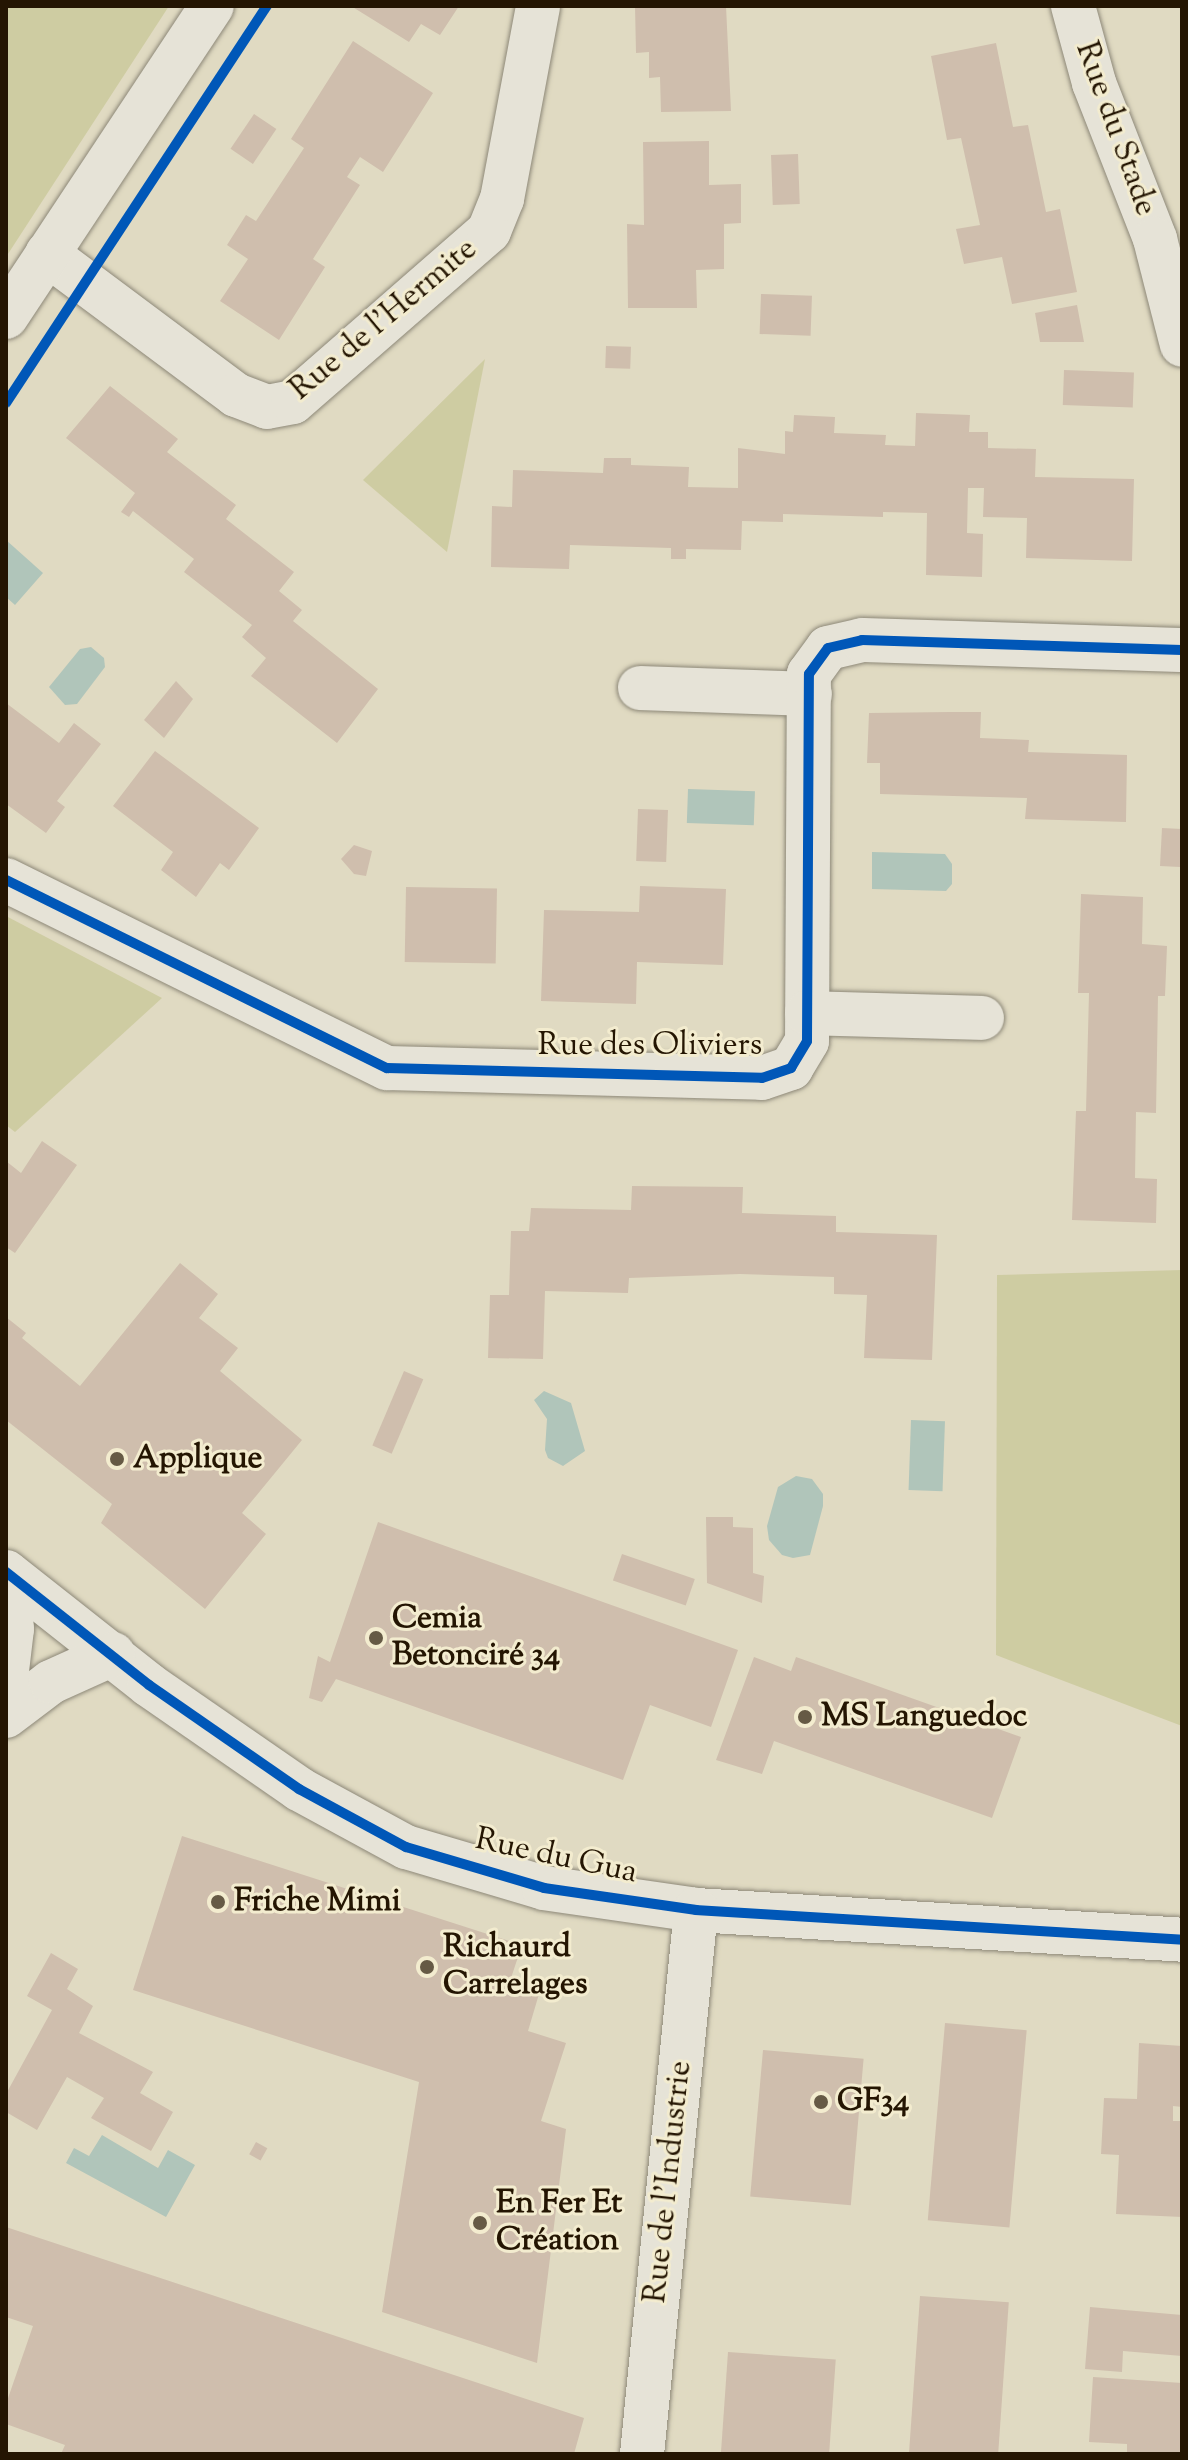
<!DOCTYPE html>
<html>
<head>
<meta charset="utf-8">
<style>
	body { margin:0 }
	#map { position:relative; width:1188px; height:2460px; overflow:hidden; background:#e0dac2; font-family:"Sorts Mill Goudy",serif }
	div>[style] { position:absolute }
	.green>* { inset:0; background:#cecca2 }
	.water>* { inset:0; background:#b0c5ba; transform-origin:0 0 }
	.building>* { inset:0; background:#cfbead; transform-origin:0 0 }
	.roads { filter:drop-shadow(0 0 2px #8d8878) drop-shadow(0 0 2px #8d8878) }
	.street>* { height:44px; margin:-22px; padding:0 22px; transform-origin:22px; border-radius:22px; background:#e6e3d7 }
	.cycleway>* { height:10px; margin:-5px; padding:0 5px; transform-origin:5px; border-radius:5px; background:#0057b8 }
	.dots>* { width:22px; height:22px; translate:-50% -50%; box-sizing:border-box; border:4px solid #f3eccf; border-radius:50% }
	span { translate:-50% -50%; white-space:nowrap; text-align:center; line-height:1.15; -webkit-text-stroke:6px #f3eccf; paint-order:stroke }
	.street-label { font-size:32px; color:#241502 }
	.poi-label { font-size:32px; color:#241502; font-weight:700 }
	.left { translate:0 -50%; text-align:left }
	.frame { position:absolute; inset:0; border:8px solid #241502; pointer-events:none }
</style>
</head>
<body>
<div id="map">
	<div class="green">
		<i style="clip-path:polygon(6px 6px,169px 6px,6px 257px)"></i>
		<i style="clip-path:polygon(485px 359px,447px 552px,363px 480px)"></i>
		<i style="clip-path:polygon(6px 916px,162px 998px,15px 1132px,6px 1125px)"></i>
		<i style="clip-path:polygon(1182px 1270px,1182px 1726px,996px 1655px,997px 1275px)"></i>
	</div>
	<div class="water">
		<i style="clip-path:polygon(6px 540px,43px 573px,15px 605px,6px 597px)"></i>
		<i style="clip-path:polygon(91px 647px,104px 658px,105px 667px,77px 704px,65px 705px,49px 687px,80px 649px)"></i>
		<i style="left:688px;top:789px;width:67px;height:34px;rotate:2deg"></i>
		<i style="clip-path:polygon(872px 852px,945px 854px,952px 864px,952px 884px,946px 891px,872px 889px)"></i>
		<i style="clip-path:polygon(544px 1391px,571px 1403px,585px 1451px,563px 1466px,548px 1458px,545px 1450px,547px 1419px,534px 1400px)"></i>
		<i style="left:911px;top:1420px;width:34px;height:70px;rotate:2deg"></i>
		<i style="clip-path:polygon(796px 1476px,812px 1479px,823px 1494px,823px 1506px,810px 1555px,793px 1558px,782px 1555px,769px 1540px,767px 1526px,778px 1487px)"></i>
		<i style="clip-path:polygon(102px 2135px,158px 2168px,168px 2150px,195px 2165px,166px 2217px,66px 2163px,74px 2148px,89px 2156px)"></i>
	</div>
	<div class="building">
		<i style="clip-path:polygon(351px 6px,459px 6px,440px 35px,421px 24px,409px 42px)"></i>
		<i style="clip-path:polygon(635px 6px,726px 6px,731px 111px,661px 112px,660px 77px,649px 78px,649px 52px,636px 53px)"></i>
		<i style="clip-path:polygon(353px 41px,433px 93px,383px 172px,360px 157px,347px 177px,360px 185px,313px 259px,325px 267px,279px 340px,220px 301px,248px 259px,227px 245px,246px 215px,256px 221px,304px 148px,291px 139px)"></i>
		<i style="clip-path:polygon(996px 43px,1013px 127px,1028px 125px,1046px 212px,1060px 209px,1077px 292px,1012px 304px,1002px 257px,964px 264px,956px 229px,980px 225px,961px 138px,947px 140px,931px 56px)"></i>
		<i style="left:254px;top:114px;width:27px;height:42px;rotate:34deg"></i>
		<i style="clip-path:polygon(709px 141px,709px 185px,741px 184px,741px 223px,724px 224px,724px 269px,696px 270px,697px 308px,628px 308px,627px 224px,644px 225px,643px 142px)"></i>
		<i style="left:798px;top:154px;width:50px;height:27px;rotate:88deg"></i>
		<i style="left:761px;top:294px;width:51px;height:40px;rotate:2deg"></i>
		<i style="clip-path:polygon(1077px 305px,1084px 342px,1040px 342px,1035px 313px)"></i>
		<i style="left:606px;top:346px;width:25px;height:22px;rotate:2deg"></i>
		<i style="left:1064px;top:370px;width:70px;height:35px;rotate:2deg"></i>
		<i style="clip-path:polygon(110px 386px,178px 439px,167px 452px,236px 505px,226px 519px,294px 572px,279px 591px,302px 610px,293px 621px,378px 689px,337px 743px,251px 676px,266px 658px,242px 637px,252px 625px,184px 572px,194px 559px,133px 511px,129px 517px,121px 512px,135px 493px,66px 438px)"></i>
		<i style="clip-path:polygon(916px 413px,970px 415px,969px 432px,988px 432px,988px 448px,1036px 449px,1035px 477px,1134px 479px,1132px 561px,1026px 558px,1027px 518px,983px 517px,984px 488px,968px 488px,967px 533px,983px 534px,982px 577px,926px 575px,927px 513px,883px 512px,883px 517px,783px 514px,783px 522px,742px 521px,741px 550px,686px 549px,686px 559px,671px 559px,671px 548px,570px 545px,569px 569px,491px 567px,492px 506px,512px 507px,513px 470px,603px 473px,604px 458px,631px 458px,631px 465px,689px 467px,688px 487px,738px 488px,738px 448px,785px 454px,785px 431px,793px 432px,794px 415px,835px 417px,834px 433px,886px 435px,885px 445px,915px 446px)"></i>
		<i style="clip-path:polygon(176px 681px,193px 699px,164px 738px,144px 720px)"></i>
		<i style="clip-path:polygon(6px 703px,59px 743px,74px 723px,101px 744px,57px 801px,65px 807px,46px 833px,6px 804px)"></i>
		<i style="clip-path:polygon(950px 712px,981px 712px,980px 738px,1029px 740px,1028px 752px,1127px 755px,1126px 822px,1025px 819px,1027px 798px,880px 794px,880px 763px,867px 763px,869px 713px)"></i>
		<i style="clip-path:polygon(155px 751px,259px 828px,229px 870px,220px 863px,196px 897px,161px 870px,173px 852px,113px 806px)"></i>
		<i style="left:638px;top:809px;width:30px;height:52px;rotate:2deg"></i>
		<i style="left:1162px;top:828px;width:20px;height:38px;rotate:3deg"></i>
		<i style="clip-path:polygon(354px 845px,372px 851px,366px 876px,354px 874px,341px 859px)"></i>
		<i style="clip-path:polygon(640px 886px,726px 889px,723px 965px,637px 962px,636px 1004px,541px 1001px,544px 910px,639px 912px)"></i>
		<i style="left:406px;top:887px;width:91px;height:75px;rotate:1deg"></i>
		<i style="clip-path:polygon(1081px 894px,1143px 897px,1142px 944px,1167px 946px,1165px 996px,1158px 996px,1156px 1113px,1136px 1112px,1135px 1178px,1157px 1179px,1156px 1223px,1072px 1220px,1076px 1111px,1086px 1111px,1089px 993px,1078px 993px)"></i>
		<i style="clip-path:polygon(42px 1141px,77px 1165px,15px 1253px,6px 1247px,6px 1161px,21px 1173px)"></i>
		<i style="clip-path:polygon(632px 1186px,743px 1187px,742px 1213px,836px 1216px,836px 1232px,937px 1235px,932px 1360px,864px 1358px,867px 1295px,834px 1294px,834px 1277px,740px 1274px,629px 1278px,628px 1293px,545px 1291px,543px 1359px,488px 1358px,490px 1295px,509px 1295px,511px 1231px,529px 1231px,531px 1208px,631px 1210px)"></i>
		<i style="clip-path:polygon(180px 1263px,218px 1294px,199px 1318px,238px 1348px,220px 1371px,302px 1440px,242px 1513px,266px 1534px,205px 1609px,101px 1523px,112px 1504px,6px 1420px,6px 1317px,26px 1333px,22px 1338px,80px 1386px)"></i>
		<i style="left:404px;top:1371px;width:21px;height:81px;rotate:23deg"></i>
		<i style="clip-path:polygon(706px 1517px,733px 1517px,733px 1527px,753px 1528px,753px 1573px,764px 1576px,762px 1603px,707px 1583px)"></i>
		<i style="clip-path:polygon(378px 1522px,738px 1650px,711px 1727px,650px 1705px,623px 1780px,336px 1679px,322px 1702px,309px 1698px,318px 1656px,330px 1662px)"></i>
		<i style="left:622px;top:1554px;width:77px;height:28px;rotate:19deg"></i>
		<i style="clip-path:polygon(754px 1657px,791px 1671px,796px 1657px,1021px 1737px,992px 1818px,774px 1741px,762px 1774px,716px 1760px)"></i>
		<i style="clip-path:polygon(182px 1836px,522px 1945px,509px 1984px,539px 1994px,528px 2031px,566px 2043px,541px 2121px,566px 2129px,537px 2363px,382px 2312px,419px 2082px,133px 1990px)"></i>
		<i style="clip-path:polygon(51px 1953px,78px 1969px,67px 1989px,93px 2006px,79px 2033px,153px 2072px,140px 2093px,173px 2112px,151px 2151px,91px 2118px,104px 2098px,67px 2077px,37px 2130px,6px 2112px,6px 2094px,52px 2010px,27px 1996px)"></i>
		<i style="left:945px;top:2023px;width:82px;height:198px;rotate:5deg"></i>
		<i style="clip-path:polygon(1139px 2043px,1182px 2046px,1182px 2107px,1173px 2106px,1173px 2121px,1182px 2121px,1182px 2217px,1116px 2214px,1119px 2155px,1101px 2154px,1104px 2098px,1137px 2099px)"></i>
		<i style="left:763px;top:2050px;width:101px;height:147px;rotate:5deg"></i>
		<i style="left:256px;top:2142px;width:13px;height:14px;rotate:29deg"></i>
		<i style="clip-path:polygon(6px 2227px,584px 2418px,574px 2454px,61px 2454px,65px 2445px,6px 2424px,6px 2404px,33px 2326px,6px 2317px)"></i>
		<i style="left:920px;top:2296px;width:89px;height:158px;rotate:4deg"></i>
		<i style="clip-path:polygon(1090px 2307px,1182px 2315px,1182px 2356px,1123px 2351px,1122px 2372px,1085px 2369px)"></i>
		<i style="left:728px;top:2352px;width:108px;height:102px;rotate:4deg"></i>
		<i style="clip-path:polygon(1093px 2377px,1182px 2383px,1182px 2454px,1127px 2454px,1127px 2444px,1089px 2442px)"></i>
	</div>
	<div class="roads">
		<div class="street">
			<i style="left:1073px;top:6px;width:80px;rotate:74.7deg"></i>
			<i style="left:1094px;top:83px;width:168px;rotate:68.6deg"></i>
			<i style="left:1155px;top:239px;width:109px;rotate:75.7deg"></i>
			<i style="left:47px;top:254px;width:236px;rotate:36.7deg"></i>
			<i style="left:236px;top:395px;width:33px;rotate:21deg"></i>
			<i style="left:267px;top:407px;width:26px;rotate:-11deg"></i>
			<i style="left:293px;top:402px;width:260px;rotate:-41.1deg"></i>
			<i style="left:489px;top:231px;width:35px;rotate:-68deg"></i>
			<i style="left:502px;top:199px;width:196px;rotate:-79.4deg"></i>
			<i style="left:6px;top:317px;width:373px;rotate:-56.5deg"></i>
			<i style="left:640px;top:688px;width:170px;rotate:2deg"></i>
			<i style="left:6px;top:880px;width:425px;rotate:26.3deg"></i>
			<i style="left:387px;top:1068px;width:375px;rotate:1.5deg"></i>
			<i style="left:762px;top:1078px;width:31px;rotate:-19deg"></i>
			<i style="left:791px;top:1068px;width:31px;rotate:-59deg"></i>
			<i style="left:807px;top:1041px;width:367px;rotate:-89.7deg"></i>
			<i style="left:809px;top:674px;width:32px;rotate:-54deg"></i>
			<i style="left:828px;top:648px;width:35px;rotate:-13deg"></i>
			<i style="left:862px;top:640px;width:320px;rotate:1.8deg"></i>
			<i style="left:807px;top:1013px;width:175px;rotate:1.6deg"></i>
			<i style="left:6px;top:1572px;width:182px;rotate:38.3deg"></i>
			<i style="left:149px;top:1685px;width:183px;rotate:34.7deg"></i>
			<i style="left:299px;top:1789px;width:122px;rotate:28.5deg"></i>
			<i style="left:406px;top:1847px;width:144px;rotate:16.5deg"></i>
			<i style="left:544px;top:1888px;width:154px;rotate:8.2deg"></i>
			<i style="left:696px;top:1910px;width:487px;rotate:3.5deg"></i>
			<i style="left:6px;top:1679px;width:50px;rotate:-83.2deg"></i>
			<i style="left:12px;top:1629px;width:56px;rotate:-95.1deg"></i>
			<i style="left:6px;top:1716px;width:56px;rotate:-37.1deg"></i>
			<i style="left:51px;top:1682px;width:68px;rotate:-24.3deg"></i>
			<i style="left:642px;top:2454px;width:547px;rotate:-84.33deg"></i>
		</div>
	</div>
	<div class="cycleway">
		<i style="left:6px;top:403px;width:475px;rotate:-56.7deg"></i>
		<i style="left:6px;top:880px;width:425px;rotate:26.3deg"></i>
		<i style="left:387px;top:1068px;width:375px;rotate:1.5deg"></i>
		<i style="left:762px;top:1078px;width:31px;rotate:-19deg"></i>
		<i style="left:791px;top:1068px;width:31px;rotate:-59deg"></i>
		<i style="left:807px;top:1041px;width:367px;rotate:-89.7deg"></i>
		<i style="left:809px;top:674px;width:32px;rotate:-54deg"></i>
		<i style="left:828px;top:648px;width:35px;rotate:-13deg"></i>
		<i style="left:862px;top:640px;width:320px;rotate:1.8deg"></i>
		<i style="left:6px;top:1572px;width:182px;rotate:38.3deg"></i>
		<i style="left:149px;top:1685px;width:183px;rotate:34.7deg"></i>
		<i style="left:299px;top:1789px;width:122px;rotate:28.5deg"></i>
		<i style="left:406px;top:1847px;width:144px;rotate:16.5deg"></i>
		<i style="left:544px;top:1888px;width:154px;rotate:8.2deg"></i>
		<i style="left:696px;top:1910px;width:487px;rotate:3.5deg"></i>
	</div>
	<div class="dots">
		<i style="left:117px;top:1459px;background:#665a45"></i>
		<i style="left:376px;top:1638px;background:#665a45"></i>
		<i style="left:805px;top:1717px;background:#665a45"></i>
		<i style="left:218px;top:1902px;background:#665a45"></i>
		<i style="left:427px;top:1967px;background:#665a45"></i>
		<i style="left:821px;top:2102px;background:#665a45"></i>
		<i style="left:480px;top:2223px;background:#665a45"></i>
	</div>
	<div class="street-label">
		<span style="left:1115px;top:129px;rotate:70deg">Rue du Stade</span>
		<span style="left:384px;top:320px;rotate:-40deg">Rue de l'Hermite</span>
		<span style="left:650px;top:1046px">Rue des Oliviers</span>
		<span style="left:556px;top:1857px;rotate:12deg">Rue du Gua</span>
		<span style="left:669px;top:2182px;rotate:-84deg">Rue de l'Industrie</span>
	</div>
	<div class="poi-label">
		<span class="left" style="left:133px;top:1459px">Applique</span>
		<span class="left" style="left:392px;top:1638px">Cemia<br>Betonciré 34</span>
		<span class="left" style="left:821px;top:1717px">MS Languedoc</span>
		<span class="left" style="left:234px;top:1902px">Friche Mimi</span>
		<span class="left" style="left:443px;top:1967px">Richaurd<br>Carrelages</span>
		<span class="left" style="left:837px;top:2102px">GF34</span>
		<span class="left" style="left:496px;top:2223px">En Fer Et<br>Création</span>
	</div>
	<div class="frame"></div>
</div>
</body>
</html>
